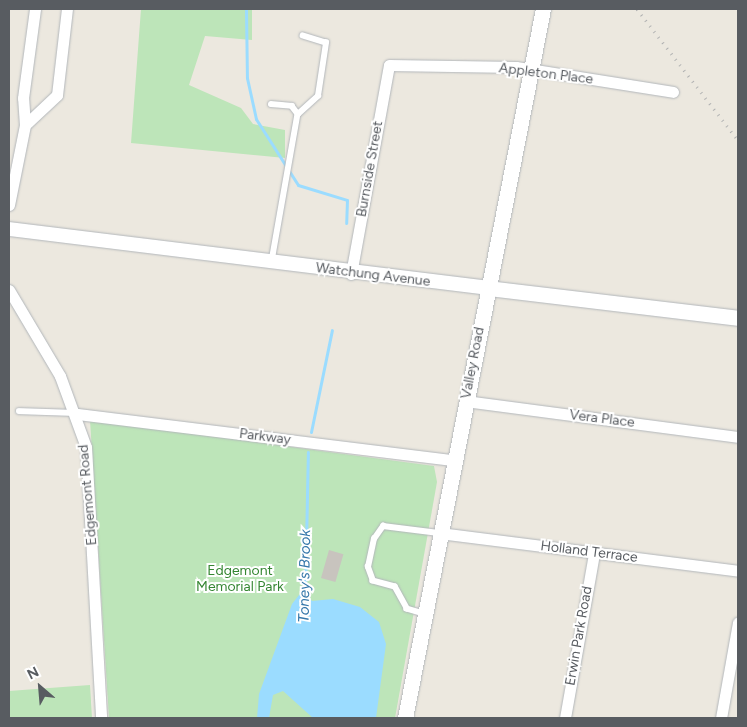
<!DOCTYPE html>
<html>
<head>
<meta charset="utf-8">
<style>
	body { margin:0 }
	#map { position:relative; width:747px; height:727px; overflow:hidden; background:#ece8df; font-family:Figtree,sans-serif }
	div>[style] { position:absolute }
	.green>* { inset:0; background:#bde5b9 }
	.water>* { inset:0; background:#9bdcff }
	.stream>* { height:3px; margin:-1.5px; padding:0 1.5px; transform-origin:1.5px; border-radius:1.5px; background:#9bdcff }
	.building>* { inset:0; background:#c8c4be; transform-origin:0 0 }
	.roads { filter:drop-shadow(0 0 1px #b2b6ba) drop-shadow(0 0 1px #b2b6ba) }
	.service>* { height:5.5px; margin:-2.75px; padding:0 2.75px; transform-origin:2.75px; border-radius:2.75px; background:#fff }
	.minor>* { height:11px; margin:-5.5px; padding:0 5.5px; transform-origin:5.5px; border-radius:5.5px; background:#fff }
	.tertiary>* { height:14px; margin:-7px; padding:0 7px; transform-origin:7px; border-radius:7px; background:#fff }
	.secondary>* { height:15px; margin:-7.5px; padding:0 7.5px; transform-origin:7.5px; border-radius:7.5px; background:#fff }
	.rail>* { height:3px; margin-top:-1.5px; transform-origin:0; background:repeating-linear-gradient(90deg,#b1b2b2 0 1px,transparent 0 7px) }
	span { translate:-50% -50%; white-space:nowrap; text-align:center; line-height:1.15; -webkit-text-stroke:4px #fff; paint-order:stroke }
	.street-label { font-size:14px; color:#585c61 }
	.park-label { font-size:14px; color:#358632 }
	.water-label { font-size:15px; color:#3678aa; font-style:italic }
	.frame { position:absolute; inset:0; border:10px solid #585c61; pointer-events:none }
	.north { position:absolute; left:15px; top:662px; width:50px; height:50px; -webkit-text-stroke:4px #fff; paint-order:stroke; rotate:333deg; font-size:14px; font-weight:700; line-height:20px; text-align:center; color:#585c61 }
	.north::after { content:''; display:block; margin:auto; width:18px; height:22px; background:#585c61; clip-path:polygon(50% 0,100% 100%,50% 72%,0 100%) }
</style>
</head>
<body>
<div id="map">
	<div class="green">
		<i style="clip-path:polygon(141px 9px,252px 9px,252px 40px,205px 36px,189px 85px,241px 108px,253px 124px,285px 130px,285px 158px,131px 143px)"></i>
		<i style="clip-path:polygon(90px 420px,434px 466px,437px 482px,395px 718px,109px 718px)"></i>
		<i style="clip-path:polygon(90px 685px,92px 718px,9px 718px,9px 691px)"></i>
	</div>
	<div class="water">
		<i style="clip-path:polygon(303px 590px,312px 601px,333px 599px,360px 607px,379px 622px,386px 644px,376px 718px,313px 718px,283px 691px,273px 695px,269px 718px,257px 718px,259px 694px,292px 604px)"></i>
	</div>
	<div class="stream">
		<i style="left:246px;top:9px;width:69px;rotate:89.2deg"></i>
		<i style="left:247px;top:78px;width:42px;rotate:77.6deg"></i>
		<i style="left:256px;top:119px;width:78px;rotate:57.5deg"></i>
		<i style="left:298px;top:185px;width:51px;rotate:17deg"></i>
		<i style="left:347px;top:200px;width:23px;rotate:92deg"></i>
		<i style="left:311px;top:432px;width:104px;rotate:-78.4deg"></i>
		<i style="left:305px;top:591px;width:139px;rotate:-88.8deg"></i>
	</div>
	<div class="building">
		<i style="left:329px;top:550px;width:15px;height:29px;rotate:16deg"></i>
	</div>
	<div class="roads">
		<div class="service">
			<i style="left:271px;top:104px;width:21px;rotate:5deg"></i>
			<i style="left:292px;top:106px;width:10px;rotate:53deg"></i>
			<i style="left:298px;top:114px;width:149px;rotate:100deg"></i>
			<i style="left:298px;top:114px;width:27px;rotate:-42deg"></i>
			<i style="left:318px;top:96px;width:54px;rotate:-81.4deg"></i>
			<i style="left:326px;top:43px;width:24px;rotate:-163deg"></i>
			<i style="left:19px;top:411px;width:54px;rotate:2.1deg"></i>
			<i style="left:424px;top:614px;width:18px;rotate:-164deg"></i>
			<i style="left:407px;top:609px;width:25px;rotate:-119deg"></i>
			<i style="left:395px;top:587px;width:23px;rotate:-165deg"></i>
			<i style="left:373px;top:581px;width:15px;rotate:-110deg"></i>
			<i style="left:368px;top:567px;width:29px;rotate:-78deg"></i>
			<i style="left:374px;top:539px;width:16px;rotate:-55deg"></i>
			<i style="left:383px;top:526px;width:56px;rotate:7.1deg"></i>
		</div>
		<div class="minor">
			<i style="left:25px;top:125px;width:44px;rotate:-43.2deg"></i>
			<i style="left:57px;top:95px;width:87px;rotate:-83.4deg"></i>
			<i style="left:9px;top:205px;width:82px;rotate:-78.7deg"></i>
			<i style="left:25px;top:125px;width:27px;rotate:-94deg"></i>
			<i style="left:23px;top:98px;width:90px;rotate:-82.3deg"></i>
			<i style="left:351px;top:274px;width:212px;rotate:-79.7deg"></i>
			<i style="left:389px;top:65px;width:127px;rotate:0.9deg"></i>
			<i style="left:516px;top:67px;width:159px;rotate:9deg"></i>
			<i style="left:9px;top:290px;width:100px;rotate:59.3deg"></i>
			<i style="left:60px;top:376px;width:76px;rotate:69.9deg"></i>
			<i style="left:86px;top:447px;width:271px;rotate:86.8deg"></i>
			<i style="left:465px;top:401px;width:275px;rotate:7.5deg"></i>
			<i style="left:77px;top:414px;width:379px;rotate:7deg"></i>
			<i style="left:439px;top:533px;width:301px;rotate:7.2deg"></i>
			<i style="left:565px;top:718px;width:168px;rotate:-80deg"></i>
			<i style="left:721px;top:718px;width:97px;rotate:-79.9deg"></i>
		</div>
		<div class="tertiary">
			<i style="left:9px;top:229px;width:483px;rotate:7deg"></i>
		</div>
		<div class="secondary">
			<i style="left:488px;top:288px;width:252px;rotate:6.8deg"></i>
			<i style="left:405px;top:718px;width:722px;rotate:-78.99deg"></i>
		</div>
	</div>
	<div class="rail">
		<i style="left:637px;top:9px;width:165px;rotate:52.4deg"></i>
	</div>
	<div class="street-label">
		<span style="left:546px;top:74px;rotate:7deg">Appleton Place</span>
		<span style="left:370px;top:169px;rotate:-80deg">Burnside Street</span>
		<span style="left:373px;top:275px;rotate:7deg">Watchung Avenue</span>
		<span style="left:473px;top:363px;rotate:-79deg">Valley Road</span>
		<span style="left:602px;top:419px;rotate:7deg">Vera Place</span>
		<span style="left:265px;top:437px;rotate:7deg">Parkway</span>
		<span style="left:88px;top:495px;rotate:-95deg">Edgemont Road</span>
		<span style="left:589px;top:552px;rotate:7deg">Holland Terrace</span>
		<span style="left:579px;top:636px;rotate:-80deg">Erwin Park Road</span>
	</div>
	<div class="park-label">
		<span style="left:240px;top:579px">Edgemont<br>Memorial Park</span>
	</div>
	<div class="water-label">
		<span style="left:305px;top:576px;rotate:-89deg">Toney's Brook</span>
	</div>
	<div class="frame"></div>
	<div class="north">N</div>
</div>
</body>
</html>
